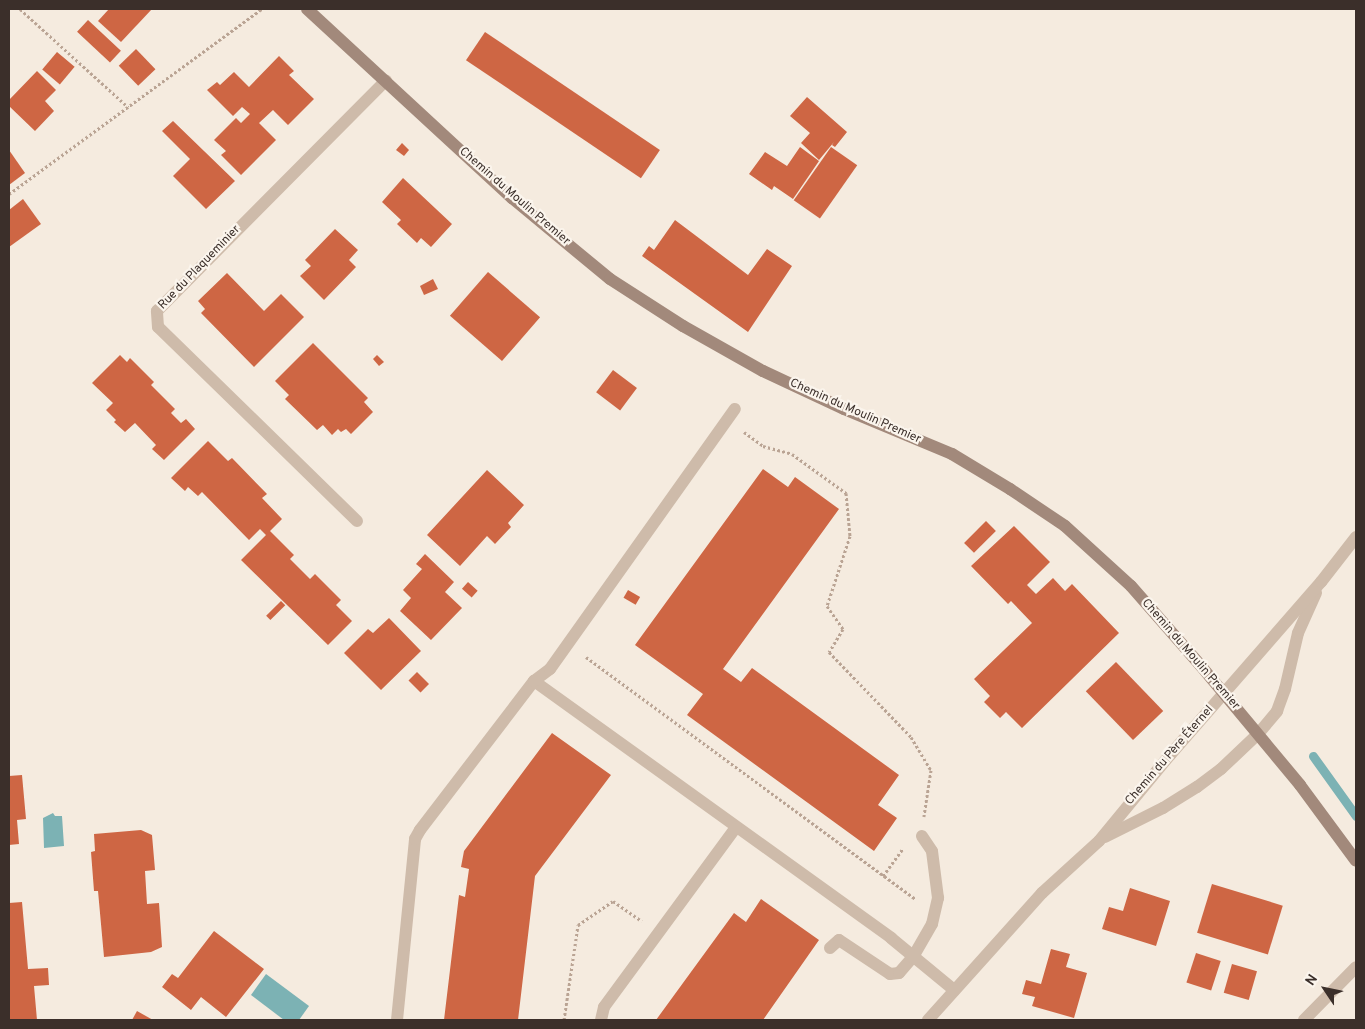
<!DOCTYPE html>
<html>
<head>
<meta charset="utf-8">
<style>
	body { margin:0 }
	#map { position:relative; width:1365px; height:1029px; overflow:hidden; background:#f5ebdf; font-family:Overpass,sans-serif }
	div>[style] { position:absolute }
	.water>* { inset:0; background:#7cb2b4 }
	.stream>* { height:9px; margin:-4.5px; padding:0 4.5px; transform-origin:4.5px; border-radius:4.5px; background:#7cb2b4 }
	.building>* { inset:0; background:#ce6644; transform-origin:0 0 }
	.path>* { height:3px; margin-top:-1.5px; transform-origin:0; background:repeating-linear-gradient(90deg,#baa494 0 2.5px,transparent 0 5px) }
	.service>* { height:12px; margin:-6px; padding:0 6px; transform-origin:6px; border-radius:6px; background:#cebbaa }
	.minor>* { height:12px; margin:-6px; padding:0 6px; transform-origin:6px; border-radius:6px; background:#cebbaa }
	.secondary>* { height:12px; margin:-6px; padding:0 6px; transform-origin:6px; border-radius:6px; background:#a2897b }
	span { translate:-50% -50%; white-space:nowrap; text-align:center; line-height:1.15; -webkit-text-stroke:4.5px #fbf5ed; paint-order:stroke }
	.street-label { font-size:12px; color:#3b2f2a }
	.frame { position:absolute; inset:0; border:10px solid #3b2f2a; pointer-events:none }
	.north { position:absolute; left:1300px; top:964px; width:50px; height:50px; -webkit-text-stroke:4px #fbf5ed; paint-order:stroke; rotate:304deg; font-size:14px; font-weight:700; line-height:20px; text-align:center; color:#3b2f2a }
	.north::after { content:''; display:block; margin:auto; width:18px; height:22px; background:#3b2f2a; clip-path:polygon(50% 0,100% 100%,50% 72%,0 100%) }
</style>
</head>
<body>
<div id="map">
	<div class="water">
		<i style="clip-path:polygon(53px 813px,55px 816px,62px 816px,64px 846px,44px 848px,43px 818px)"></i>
		<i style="clip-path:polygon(266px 974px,309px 1006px,299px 1020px,284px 1020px,251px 995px)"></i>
	</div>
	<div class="stream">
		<i style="left:1313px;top:756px;width:74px;rotate:54.4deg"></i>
	</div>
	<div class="building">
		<i style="clip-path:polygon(109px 9px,152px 9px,121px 42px,98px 21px)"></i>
		<i style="left:88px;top:20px;width:45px;height:16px;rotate:43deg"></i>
		<i style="left:485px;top:32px;width:211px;height:34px;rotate:34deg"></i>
		<i style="left:136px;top:49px;width:28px;height:24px;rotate:46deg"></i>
		<i style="left:57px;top:52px;width:23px;height:23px;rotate:40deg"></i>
		<i style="clip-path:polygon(279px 56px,294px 71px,289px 75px,314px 99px,288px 125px,273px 110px,259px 123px,276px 140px,241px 175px,221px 155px,226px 151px,214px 140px,236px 118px,241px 123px,250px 114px,242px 107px,233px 116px,207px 90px,217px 82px,220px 85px,234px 72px,249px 87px)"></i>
		<i style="clip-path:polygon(37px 71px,56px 90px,45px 101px,54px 111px,35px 131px,9px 106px,9px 100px)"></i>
		<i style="clip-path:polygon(807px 97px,847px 132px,835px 147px,832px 145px,834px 142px,819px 160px,801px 143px,810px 133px,790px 116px)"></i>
		<i style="clip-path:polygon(173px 121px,235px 181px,206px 209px,173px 176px,190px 159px,162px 131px)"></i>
		<i style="clip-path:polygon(402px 143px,409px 150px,404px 156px,396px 150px)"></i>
		<i style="clip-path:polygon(800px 147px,819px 161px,793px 199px,774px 186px,772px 190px,749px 174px,765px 152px,787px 166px)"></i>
		<i style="left:831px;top:147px;width:32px;height:65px;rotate:35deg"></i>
		<i style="clip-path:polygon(9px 150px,25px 173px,9px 185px)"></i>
		<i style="clip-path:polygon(403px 178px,452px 224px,431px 247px,421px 238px,417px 243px,397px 224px,401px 220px,382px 202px)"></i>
		<i style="clip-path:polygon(23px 199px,41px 224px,9px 247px,9px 210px)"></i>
		<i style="clip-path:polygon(675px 220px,748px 275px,767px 249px,792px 266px,748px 332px,642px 256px,649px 246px,654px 250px)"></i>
		<i style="clip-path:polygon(335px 229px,358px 250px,349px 260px,356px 267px,324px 300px,300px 276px,311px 266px,305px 260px)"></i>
		<i style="left:488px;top:272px;width:69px;height:58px;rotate:41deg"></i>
		<i style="clip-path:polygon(227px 273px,264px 311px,281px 294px,304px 317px,254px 367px,201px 313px,205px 309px,198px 301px)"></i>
		<i style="clip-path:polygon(433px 279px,438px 289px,424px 295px,420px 286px)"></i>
		<i style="clip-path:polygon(313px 343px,368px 398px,364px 402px,373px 412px,351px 434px,346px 429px,341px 432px,338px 429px,332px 435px,323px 425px,317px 430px,285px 399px,289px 395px,275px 381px)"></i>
		<i style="clip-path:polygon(120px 355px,127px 362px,130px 358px,154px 382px,151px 385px,175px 409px,171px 413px,181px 423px,186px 419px,195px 429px,164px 460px,152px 449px,156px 445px,135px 423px,125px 432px,114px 422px,116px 420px,106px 410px,113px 403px,92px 383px)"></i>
		<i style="clip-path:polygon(377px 355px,384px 362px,379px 366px,373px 359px)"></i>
		<i style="left:613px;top:370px;width:30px;height:28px;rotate:37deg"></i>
		<i style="clip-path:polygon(208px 441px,228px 461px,232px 458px,267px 494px,262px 498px,282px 519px,270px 531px,294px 555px,290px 559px,310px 579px,315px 574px,341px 600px,336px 605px,352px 621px,328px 645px,241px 560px,266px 535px,260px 529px,249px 540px,202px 492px,198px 496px,188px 487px,185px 491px,171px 478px)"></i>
		<i style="clip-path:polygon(763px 469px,788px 487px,795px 477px,839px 509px,723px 669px,741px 682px,752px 668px,899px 775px,878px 805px,897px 818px,874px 851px,687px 715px,703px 694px,635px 645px)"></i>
		<i style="clip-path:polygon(487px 470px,524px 505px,508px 523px,511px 527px,495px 544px,487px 536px,460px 566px,427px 535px)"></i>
		<i style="left:986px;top:521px;width:14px;height:31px;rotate:45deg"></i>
		<i style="clip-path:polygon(1014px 526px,1050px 562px,1027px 585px,1036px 594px,1053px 578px,1065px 591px,1072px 584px,1119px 633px,1022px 728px,1006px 712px,1000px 718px,984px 702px,990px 696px,974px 679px,1032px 623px,1011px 601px,1008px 604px,971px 566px)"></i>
		<i style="clip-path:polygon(425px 554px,454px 582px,445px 592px,462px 608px,431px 640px,400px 611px,411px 598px,403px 590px,422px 569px,416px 564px)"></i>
		<i style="left:468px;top:582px;width:13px;height:9px;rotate:42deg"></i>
		<i style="left:628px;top:590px;width:14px;height:9px;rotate:30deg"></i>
		<i style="left:281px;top:601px;width:6px;height:21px;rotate:45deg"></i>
		<i style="clip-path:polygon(389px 618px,421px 651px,381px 690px,344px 653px,368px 629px,373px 633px)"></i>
		<i style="left:1116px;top:662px;width:68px;height:42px;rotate:46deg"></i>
		<i style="left:417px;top:672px;width:17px;height:12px;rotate:45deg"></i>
		<i style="clip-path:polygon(552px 733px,611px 775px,535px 876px,518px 1020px,444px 1020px,459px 895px,465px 897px,469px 869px,461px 867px,464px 851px)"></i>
		<i style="clip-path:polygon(22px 775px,26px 819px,17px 820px,19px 844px,9px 845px,9px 776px)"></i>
		<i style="clip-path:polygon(141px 830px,152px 835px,155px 870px,145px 871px,147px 904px,159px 903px,162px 947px,151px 952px,104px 957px,98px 891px,94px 891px,91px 852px,95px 851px,94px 834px)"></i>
		<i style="left:1212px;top:884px;width:74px;height:51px;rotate:17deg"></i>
		<i style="clip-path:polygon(1130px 888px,1170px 901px,1156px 946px,1102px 929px,1109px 907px,1123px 911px)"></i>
		<i style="clip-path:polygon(761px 899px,819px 940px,763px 1020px,656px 1020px,734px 913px,746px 922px)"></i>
		<i style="clip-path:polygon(22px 902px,28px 969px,48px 968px,49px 985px,34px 986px,37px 1020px,9px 1020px,9px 903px)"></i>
		<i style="clip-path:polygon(214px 931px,264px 969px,226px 1017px,201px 997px,191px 1010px,162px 987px,172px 974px,178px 978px)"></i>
		<i style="clip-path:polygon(1051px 949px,1070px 954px,1066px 967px,1087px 973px,1074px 1018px,1032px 1006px,1035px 997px,1022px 994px,1026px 980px,1041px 984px)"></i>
		<i style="left:1196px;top:953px;width:26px;height:31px;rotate:18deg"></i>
		<i style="left:1232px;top:964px;width:26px;height:30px;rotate:16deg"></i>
		<i style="clip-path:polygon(137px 1011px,153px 1020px,132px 1020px)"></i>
	</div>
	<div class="path">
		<i style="left:20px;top:9px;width:146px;rotate:42.2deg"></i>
		<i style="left:9px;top:194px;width:313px;rotate:-36.2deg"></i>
		<i style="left:744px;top:432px;width:24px;rotate:36deg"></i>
		<i style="left:763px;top:446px;width:30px;rotate:15deg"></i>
		<i style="left:792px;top:454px;width:67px;rotate:35.8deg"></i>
		<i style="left:846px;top:493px;width:43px;rotate:84.7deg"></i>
		<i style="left:850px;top:536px;width:74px;rotate:108.2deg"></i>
		<i style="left:827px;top:606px;width:28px;rotate:55deg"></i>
		<i style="left:843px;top:629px;width:27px;rotate:121deg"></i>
		<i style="left:829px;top:652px;width:118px;rotate:46deg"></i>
		<i style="left:911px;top:737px;width:39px;rotate:59deg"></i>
		<i style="left:931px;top:770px;width:47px;rotate:98.7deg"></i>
		<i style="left:586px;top:657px;width:408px;rotate:36.3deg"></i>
		<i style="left:883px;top:876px;width:34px;rotate:-54deg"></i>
		<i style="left:564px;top:1020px;width:96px;rotate:-81.6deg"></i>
		<i style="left:578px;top:925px;width:42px;rotate:-34.4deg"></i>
		<i style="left:613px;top:901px;width:35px;rotate:35deg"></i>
	</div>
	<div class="service">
		<i style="left:830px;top:948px;width:12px;rotate:-42deg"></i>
		<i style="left:839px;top:940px;width:61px;rotate:33.7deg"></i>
		<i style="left:890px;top:974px;width:9px;rotate:-6deg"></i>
		<i style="left:899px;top:973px;width:21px;rotate:-49deg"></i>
		<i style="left:913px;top:957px;width:38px;rotate:-60deg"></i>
		<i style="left:932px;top:924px;width:27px;rotate:-77deg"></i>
		<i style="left:938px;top:898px;width:47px;rotate:-97.3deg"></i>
		<i style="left:932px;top:851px;width:18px;rotate:-124deg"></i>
	</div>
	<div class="minor">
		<i style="left:357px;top:521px;width:278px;rotate:-135.7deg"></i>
		<i style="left:158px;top:327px;width:16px;rotate:-94deg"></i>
		<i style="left:157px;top:311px;width:325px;rotate:-45.2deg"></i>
		<i style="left:534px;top:681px;width:440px;rotate:35.7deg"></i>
		<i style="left:891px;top:938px;width:82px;rotate:39.5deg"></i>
		<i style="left:1105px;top:837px;width:65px;rotate:-26.6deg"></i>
		<i style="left:1163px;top:808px;width:40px;rotate:-32deg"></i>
		<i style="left:1197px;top:787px;width:30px;rotate:-37deg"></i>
		<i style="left:1221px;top:769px;width:51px;rotate:-43.4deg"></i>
		<i style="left:1258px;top:734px;width:30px;rotate:-50deg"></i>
		<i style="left:1277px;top:711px;width:23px;rotate:-70deg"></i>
		<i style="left:1285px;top:689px;width:57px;rotate:-76.9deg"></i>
		<i style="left:1298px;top:633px;width:44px;rotate:-65.8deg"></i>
		<i style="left:397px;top:1020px;width:182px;rotate:-84.3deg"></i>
		<i style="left:415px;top:839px;width:10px;rotate:-61deg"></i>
		<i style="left:420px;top:830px;width:188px;rotate:-52.6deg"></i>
		<i style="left:534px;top:681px;width:20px;rotate:-37deg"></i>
		<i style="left:550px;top:669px;width:319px;rotate:-54.6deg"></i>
		<i style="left:601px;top:1020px;width:13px;rotate:-77deg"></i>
		<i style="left:604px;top:1007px;width:223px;rotate:-53.7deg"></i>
		<i style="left:928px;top:1020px;width:171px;rotate:-48.1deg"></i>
		<i style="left:1042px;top:893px;width:77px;rotate:-42.4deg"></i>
		<i style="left:1099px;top:841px;width:112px;rotate:-50.5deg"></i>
		<i style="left:1170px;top:755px;width:230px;rotate:-48.9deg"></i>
		<i style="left:1321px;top:582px;width:57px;rotate:-52.1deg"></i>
		<i style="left:1304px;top:1020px;width:74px;rotate:-45.5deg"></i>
	</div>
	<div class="secondary">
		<i style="left:307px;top:9px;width:279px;rotate:42.7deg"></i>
		<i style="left:512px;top:198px;width:127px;rotate:39.6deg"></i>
		<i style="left:610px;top:279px;width:87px;rotate:32.8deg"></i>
		<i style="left:683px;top:326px;width:92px;rotate:29.4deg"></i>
		<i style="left:763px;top:371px;width:89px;rotate:25.1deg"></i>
		<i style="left:844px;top:409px;width:117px;rotate:22.6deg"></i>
		<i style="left:952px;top:454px;width:68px;rotate:31.1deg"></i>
		<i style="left:1010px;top:489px;width:66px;rotate:33.9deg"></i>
		<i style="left:1065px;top:526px;width:89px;rotate:42.3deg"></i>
		<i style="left:1131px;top:586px;width:106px;rotate:48.8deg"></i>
		<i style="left:1201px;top:666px;width:155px;rotate:50.2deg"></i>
		<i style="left:1300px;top:785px;width:94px;rotate:53.6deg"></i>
	</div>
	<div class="street-label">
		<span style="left:514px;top:197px;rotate:41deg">Chemin du Moulin Premier</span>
		<span style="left:200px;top:268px;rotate:-46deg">Rue du Plaqueminier</span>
		<span style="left:855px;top:412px;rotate:24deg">Chemin du Moulin Premier</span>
		<span style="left:1190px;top:655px;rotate:49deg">Chemin du Moulin Premier</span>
		<span style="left:1170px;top:756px;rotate:-49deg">Chemin du Père Éternel</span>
	</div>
	<div class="frame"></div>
	<div class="north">N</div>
</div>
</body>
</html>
